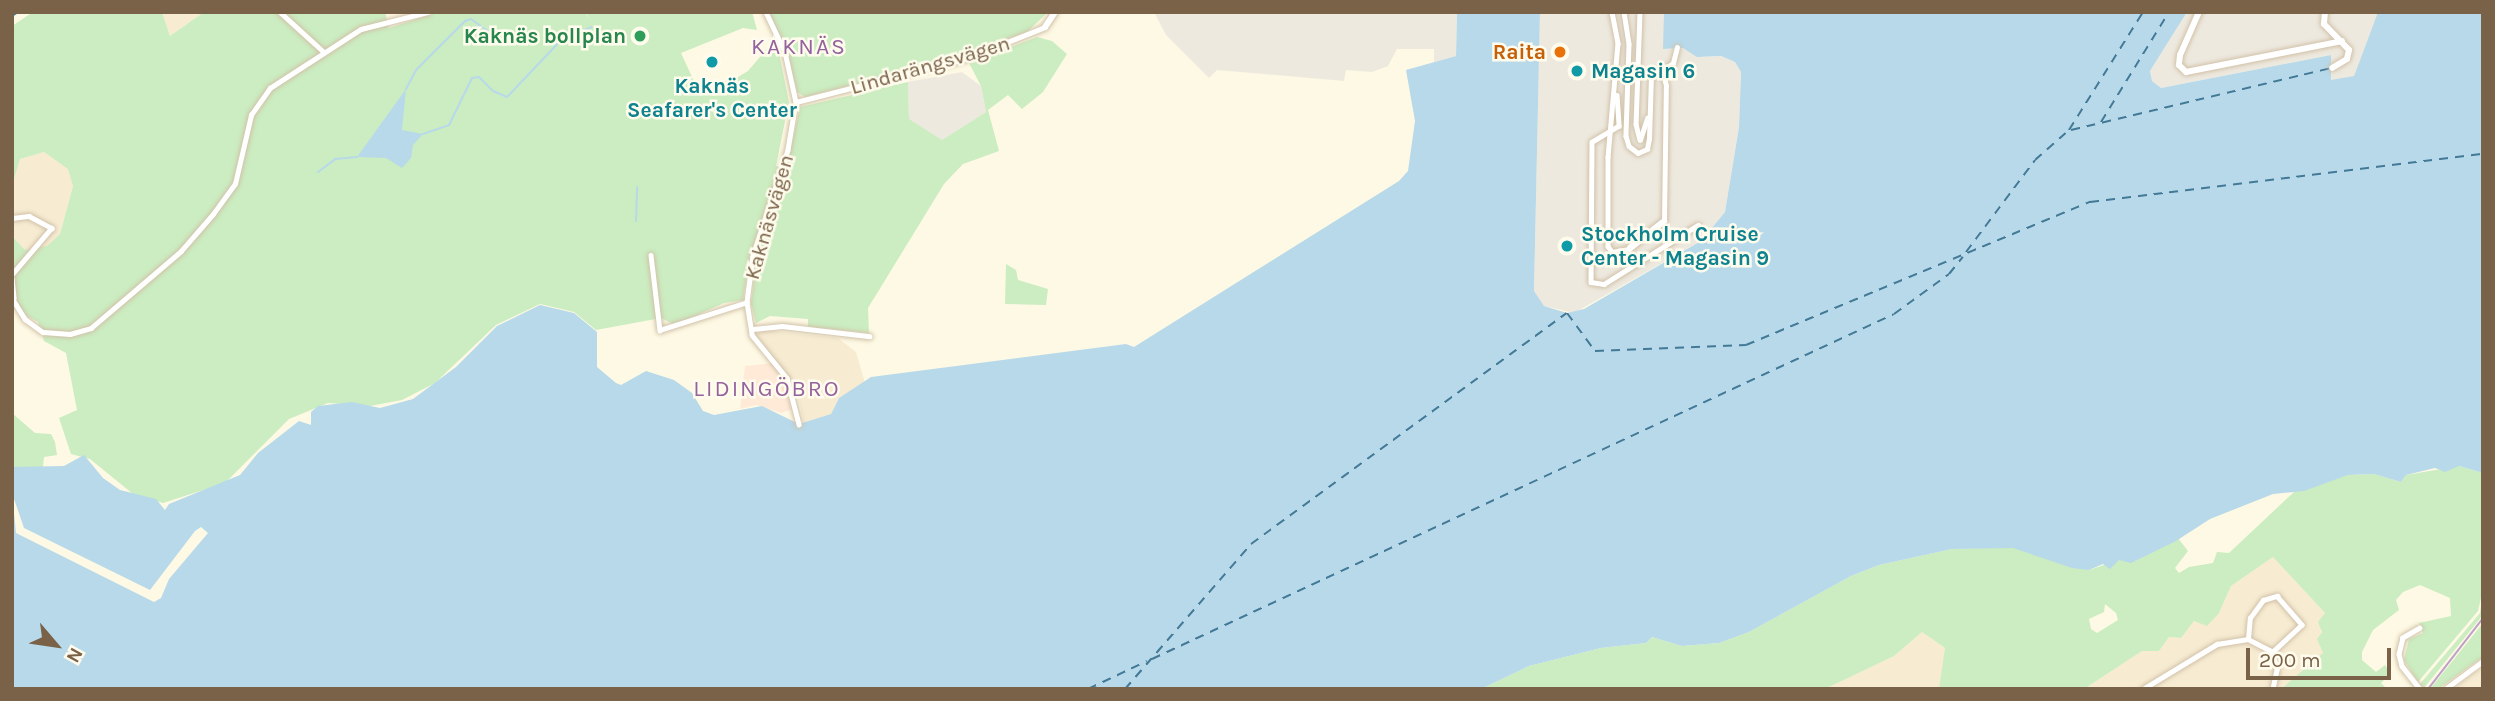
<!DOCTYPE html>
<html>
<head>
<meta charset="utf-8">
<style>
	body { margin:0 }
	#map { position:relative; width:2495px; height:701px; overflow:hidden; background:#fef9e4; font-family:Karla,sans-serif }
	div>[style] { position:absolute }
	.residential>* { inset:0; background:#f7ecd2 }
	.commercial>* { inset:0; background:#ffead8 }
	.industrial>* { inset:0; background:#eee9df }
	.green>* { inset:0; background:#cbedc1 }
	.water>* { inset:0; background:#b7d9ea }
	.pier>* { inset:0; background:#fef9e4 }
	.stream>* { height:2px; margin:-1px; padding:0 1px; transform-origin:1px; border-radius:1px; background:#b7d9ea }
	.ferry>* { height:2px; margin-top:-1px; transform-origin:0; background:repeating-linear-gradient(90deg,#427996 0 9px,transparent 0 16px) }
	.roads { filter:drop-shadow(0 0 2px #d1c2a9) drop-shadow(0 0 2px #d1c2a9) }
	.minor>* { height:4.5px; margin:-2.25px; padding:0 2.25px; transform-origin:2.25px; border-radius:2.25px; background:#fff }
	.tertiary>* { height:6px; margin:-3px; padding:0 3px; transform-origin:3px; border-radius:3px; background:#fff }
	.secondary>* { height:6px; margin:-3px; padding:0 3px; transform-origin:3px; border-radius:3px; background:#fff }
	.tram>* { height:2px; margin:-1px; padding:0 1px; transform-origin:1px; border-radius:1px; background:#bea1c9 }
	.dots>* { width:19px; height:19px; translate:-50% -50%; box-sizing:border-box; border:4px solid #fffbed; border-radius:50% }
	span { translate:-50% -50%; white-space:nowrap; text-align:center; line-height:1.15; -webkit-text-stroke:5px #fffbed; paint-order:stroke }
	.leisure-label { font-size:21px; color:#27864d; font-weight:700 }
	.right { translate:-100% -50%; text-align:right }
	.food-label { font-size:21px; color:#c56008; font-weight:700 }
	.street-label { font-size:21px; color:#796247 }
	.culture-label { font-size:21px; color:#0d838f; font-weight:700 }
	.left { translate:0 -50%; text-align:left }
	.neighbourhood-label { font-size:23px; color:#94629d; letter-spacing:2px }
	.frame { position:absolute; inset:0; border:14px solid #796247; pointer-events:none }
	.north { position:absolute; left:21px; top:610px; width:70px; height:70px; -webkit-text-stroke:5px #fffbed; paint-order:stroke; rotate:119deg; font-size:19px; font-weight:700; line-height:28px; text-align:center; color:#796247 }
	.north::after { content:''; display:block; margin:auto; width:24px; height:32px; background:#796247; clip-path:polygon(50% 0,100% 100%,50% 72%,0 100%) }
	.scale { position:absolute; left:2246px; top:648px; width:145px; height:32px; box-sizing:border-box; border:4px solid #796247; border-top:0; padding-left:9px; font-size:21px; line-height:24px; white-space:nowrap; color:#796247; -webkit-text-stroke:5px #fffbed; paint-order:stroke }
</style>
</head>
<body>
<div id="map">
	<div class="residential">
		<i style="clip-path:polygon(162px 12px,204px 12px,170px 36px)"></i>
		<i style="clip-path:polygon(44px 152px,69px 169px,73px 186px,60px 234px,47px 247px,25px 250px,12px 236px,12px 186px,20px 159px)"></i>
		<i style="clip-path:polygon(762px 330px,838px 338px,856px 352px,865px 383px,839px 398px,831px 414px,804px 424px,796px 385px,760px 346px,756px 335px)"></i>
		<i style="clip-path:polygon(2273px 557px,2325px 613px,2319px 643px,2323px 653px,2300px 676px,2318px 689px,2084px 689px,2142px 651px,2159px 651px,2169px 637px,2181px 638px,2194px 621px,2219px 613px,2231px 586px)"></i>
		<i style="clip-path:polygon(1922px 632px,1945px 648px,1942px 677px,1957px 689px,1825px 689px,1894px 656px)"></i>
		<i style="clip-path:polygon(2483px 668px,2483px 689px,2454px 689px,2475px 672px)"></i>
	</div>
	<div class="commercial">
		<i style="clip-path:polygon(773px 363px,784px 376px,796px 408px,781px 413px,756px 405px,740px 409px,745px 366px)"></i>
	</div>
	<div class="industrial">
		<i style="clip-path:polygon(1154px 12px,1457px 12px,1456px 56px,1434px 62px,1434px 49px,1397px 49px,1388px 66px,1372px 72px,1346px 70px,1344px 81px,1217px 70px,1209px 78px,1166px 35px)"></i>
		<i style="clip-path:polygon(1540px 12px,1664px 12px,1664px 49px,1683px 48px,1704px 57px,1721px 56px,1735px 62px,1741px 72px,1739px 127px,1725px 212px,1701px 241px,1574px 313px,1544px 306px,1534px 292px)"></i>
		<i style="clip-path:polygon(2187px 12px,2378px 12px,2354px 76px,2331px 81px,2331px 55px,2161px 88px,2152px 81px,2150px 71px)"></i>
		<i style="clip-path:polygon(962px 72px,981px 86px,986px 112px,942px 140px,909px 120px,908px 82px)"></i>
	</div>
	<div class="green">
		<i style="clip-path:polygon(33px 12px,162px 12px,170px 36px,204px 12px,385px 12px,389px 28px,439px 12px,585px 12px,590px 20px,586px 12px,752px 12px,757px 30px,743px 28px,681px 53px,699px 92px,718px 89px,748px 71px,776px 38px,792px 117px,786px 116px,776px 166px,780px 168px,750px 256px,743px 300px,724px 303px,675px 325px,661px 318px,596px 330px,574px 312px,540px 304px,496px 325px,435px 383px,402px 400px,370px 406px,328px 403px,289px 419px,225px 483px,163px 503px,133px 494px,90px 459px,71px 454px,59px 418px,77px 410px,66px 353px,44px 341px,38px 322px,12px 308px,12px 236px,25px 250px,47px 246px,60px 234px,73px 186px,68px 169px,44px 152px,20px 159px,12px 186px,12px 26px)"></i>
		<i style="clip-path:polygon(769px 12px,1048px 12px,1027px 32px,917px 69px,805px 97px,797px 92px,787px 52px)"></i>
		<i style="clip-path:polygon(1037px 37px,1052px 41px,1067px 54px,1043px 92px,1022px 109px,1008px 95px,988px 110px,999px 151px,963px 164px,944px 184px,868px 308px,869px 333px,808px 327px,808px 319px,770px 316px,756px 323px,751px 303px,757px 258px,784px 178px,800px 107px,908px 82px,909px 119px,942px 140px,986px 112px,981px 86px,969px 63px)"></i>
		<i style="clip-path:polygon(1006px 264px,1016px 270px,1018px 280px,1048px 289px,1046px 305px,1005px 304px)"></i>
		<i style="clip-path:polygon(12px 413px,35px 433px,51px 434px,55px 442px,57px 455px,44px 457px,43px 467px,12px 467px)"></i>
		<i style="clip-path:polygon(evenodd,2459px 466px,2483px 473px,2483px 589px,2478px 611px,2418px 682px,2404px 660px,2409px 639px,2423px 633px,2419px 623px,2451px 616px,2450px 598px,2420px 585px,2403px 592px,2396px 600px,2399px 610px,2373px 630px,2362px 652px,2362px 660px,2376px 672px,2385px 665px,2391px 673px,2381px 683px,2387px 689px,2281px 689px,2323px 653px,2317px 639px,2322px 632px,2318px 622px,2325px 613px,2273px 557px,2231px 586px,2219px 613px,2207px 626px,2194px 621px,2181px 638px,2169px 637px,2159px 651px,2142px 651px,2084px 689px,1939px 689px,1945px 648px,1922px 632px,1894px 656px,1825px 689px,1481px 689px,1529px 666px,1601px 648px,1646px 643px,1652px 637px,1682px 646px,1719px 643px,1749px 632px,1851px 576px,1879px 565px,1952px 549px,2013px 547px,2089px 570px,2119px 560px,2136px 561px,2142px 553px,2178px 538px,2188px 551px,2175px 568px,2179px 573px,2189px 567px,2213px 563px,2217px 552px,2229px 553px,2295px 491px,2348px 475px,2374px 474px,2401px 482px,2406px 475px,2459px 466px,2105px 604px,2116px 613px,2118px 620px,2097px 633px,2091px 629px,2089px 619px,2104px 612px,2105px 604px)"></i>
		<i style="clip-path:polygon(2483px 593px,2483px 615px,2424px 688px,2420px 684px,2480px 613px)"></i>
		<i style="clip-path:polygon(2483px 623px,2483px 657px,2438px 689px,2430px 689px)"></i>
	</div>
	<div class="water">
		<i style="clip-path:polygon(1457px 12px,1540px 12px,1534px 291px,1544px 306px,1567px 313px,1584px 309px,1701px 241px,1725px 212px,1739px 127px,1741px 72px,1735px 62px,1721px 56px,1697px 57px,1683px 48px,1663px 49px,1664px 12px,2187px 12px,2150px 71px,2152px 81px,2161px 88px,2331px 55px,2331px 80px,2354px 76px,2378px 12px,2483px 12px,2483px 473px,2459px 466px,2445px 472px,2435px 468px,2406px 475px,2401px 482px,2374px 474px,2348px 475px,2304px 491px,2273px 494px,2210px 519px,2176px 541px,2131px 563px,2119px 560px,2110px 569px,2103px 564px,2089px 570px,2072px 568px,2013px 548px,1952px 549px,1879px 565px,1851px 576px,1749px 632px,1719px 643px,1682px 646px,1652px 637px,1646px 643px,1601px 648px,1529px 666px,1481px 689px,12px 689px,12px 467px,64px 466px,84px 455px,103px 478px,120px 490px,156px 499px,165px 510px,169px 504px,240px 475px,258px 453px,299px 421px,311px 425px,311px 412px,318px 406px,352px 402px,380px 408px,413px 399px,456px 367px,497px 326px,540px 305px,574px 313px,597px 332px,597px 367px,616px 383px,621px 385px,646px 371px,674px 380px,692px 393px,703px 411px,714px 415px,762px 406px,799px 424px,831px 414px,839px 398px,871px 377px,1126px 344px,1134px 347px,1399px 181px,1408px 171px,1415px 121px,1406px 70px,1456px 56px)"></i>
		<i style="clip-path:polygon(406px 89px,402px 130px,423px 134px,413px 145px,411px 158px,402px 168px,386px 158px,357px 157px)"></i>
	</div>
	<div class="pier">
		<i style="clip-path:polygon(12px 493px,24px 528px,150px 590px,195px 531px,201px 527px,208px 533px,169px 579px,161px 598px,154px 602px,16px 533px)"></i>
	</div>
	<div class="stream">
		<i style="left:406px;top:89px;width:21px;rotate:-62deg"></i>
		<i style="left:416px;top:70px;width:69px;rotate:-45deg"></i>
		<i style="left:465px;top:21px;width:6px;rotate:-18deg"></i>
		<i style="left:471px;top:19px;width:26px;rotate:36deg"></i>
		<i style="left:423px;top:134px;width:28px;rotate:-19deg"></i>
		<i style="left:449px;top:125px;width:52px;rotate:-63.9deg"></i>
		<i style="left:472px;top:78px;width:7px;rotate:-8deg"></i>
		<i style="left:479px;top:77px;width:20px;rotate:45deg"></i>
		<i style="left:493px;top:91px;width:15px;rotate:23deg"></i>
		<i style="left:507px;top:97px;width:79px;rotate:-46.5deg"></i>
		<i style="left:561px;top:40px;width:33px;rotate:-23deg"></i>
		<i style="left:318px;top:172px;width:21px;rotate:-37deg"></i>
		<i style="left:335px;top:159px;width:22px;rotate:-5deg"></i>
		<i style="left:636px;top:221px;width:34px;rotate:-88deg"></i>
	</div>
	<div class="ferry">
		<i style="left:12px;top:16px;width:7px;rotate:-34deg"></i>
		<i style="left:2101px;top:122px;width:129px;rotate:-58.3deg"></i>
		<i style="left:2071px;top:130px;width:267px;rotate:-13.4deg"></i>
		<i style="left:1966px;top:252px;width:115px;rotate:-53.1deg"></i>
		<i style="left:2035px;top:160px;width:45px;rotate:-41.4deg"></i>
		<i style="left:2069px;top:130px;width:139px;rotate:-57.9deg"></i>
		<i style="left:1152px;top:659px;width:818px;rotate:-24.94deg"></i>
		<i style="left:1894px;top:314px;width:68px;rotate:-36deg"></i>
		<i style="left:1949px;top:274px;width:22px;rotate:-51deg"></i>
		<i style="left:1088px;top:689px;width:65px;rotate:-25.4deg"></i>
		<i style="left:1125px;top:689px;width:192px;rotate:-49deg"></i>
		<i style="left:1251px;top:544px;width:391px;rotate:-36.2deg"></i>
		<i style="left:1567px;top:313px;width:47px;rotate:53.6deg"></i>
		<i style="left:1595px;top:351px;width:151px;rotate:-2.3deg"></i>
		<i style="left:1746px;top:345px;width:373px;rotate:-22.6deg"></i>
		<i style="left:2090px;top:202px;width:396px;rotate:-7deg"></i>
	</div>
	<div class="roads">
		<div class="minor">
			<i style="left:280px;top:12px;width:59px;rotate:42.3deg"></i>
			<i style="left:766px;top:12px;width:44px;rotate:64.6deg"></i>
			<i style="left:785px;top:52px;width:51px;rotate:77.6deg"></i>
			<i style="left:796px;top:102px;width:49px;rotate:99.5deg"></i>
			<i style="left:788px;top:150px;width:112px;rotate:108.3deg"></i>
			<i style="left:753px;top:256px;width:46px;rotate:97.4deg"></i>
			<i style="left:747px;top:302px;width:33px;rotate:81deg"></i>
			<i style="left:752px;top:335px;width:55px;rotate:50.9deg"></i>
			<i style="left:787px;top:378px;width:48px;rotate:75.4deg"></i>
			<i style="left:1612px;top:12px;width:32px;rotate:79deg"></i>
			<i style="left:1618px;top:43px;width:114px;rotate:95deg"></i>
			<i style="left:1608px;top:157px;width:89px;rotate:90deg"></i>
			<i style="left:1608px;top:246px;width:7px;rotate:56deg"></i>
			<i style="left:1612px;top:252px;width:17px;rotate:-10deg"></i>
			<i style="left:1629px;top:249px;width:45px;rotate:-38.7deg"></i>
			<i style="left:1664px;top:221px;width:135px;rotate:-89.2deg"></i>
			<i style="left:1666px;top:86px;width:18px;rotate:-103deg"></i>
			<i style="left:1624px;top:12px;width:32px;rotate:81deg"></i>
			<i style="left:1629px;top:44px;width:92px;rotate:91.9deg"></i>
			<i style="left:1626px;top:136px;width:10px;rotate:73deg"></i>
			<i style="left:1629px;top:146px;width:11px;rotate:38deg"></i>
			<i style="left:1638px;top:153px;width:10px;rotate:-24deg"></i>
			<i style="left:1647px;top:149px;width:10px;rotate:-79deg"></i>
			<i style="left:1649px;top:139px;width:62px;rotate:-88.2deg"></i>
			<i style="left:1651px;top:77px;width:26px;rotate:-32deg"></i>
			<i style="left:1673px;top:63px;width:16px;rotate:-76deg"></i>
			<i style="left:1640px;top:12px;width:112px;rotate:92deg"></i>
			<i style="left:1636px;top:124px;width:16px;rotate:76deg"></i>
			<i style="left:1640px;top:140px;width:23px;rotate:-72deg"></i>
			<i style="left:1617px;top:95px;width:31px;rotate:86deg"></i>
			<i style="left:1619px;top:126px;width:31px;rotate:149deg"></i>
			<i style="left:1592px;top:142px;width:140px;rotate:90.4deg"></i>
			<i style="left:1591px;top:282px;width:13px;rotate:9deg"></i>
			<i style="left:1604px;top:284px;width:111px;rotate:-32.1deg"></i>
			<i style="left:796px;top:102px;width:174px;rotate:-14.3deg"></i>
			<i style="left:965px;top:59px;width:86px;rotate:-21.8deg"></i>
			<i style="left:12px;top:218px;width:17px;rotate:-7deg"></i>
			<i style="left:29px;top:216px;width:26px;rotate:28deg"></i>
			<i style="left:52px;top:228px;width:62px;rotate:130.4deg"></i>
			<i style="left:1629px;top:247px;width:41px;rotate:-38deg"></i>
			<i style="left:651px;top:255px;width:76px;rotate:83.2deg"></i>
			<i style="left:660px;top:330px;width:91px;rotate:-17.8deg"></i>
			<i style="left:12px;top:278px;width:20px;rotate:84deg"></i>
			<i style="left:12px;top:298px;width:25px;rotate:58deg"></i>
			<i style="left:25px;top:319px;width:22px;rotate:36deg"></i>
			<i style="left:43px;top:332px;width:27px;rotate:4deg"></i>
			<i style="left:70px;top:334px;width:22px;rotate:-16deg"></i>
			<i style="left:91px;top:328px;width:118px;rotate:-40.5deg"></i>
			<i style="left:181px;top:251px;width:49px;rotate:-49.1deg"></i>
			<i style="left:213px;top:214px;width:37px;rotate:-54deg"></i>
			<i style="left:235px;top:184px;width:71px;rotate:-76.9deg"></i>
			<i style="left:251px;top:115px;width:33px;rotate:-55deg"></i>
			<i style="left:270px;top:88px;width:108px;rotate:-33deg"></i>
			<i style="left:361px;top:29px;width:69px;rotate:-14.2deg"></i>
			<i style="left:753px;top:329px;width:29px;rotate:-6deg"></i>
			<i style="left:782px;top:326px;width:88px;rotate:6.6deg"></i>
			<i style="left:2420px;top:628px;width:20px;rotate:150deg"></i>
			<i style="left:2403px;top:638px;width:16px;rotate:104deg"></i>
			<i style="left:2399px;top:654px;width:12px;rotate:76deg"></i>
			<i style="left:2402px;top:666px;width:29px;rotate:52deg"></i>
			<i style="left:2248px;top:639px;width:21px;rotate:-85deg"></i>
			<i style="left:2250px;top:618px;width:22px;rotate:-54deg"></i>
			<i style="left:2263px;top:600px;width:15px;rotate:-16deg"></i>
			<i style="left:2277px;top:596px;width:38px;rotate:49deg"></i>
			<i style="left:2302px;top:625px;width:40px;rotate:137deg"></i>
			<i style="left:2143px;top:689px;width:87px;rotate:-31.3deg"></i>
			<i style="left:2217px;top:644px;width:31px;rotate:-9deg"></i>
			<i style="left:2248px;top:639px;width:28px;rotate:27deg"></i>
			<i style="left:2273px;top:652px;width:18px;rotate:77deg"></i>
			<i style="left:2277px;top:670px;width:19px;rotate:102deg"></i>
			<i style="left:2445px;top:689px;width:47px;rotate:-36.4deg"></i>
		</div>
		<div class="tertiary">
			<i style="left:1045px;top:27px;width:18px;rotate:-56deg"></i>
		</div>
		<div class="secondary">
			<i style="left:2199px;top:12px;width:47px;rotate:113.8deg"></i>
			<i style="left:2180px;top:55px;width:10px;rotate:96deg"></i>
			<i style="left:2179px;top:65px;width:10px;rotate:45deg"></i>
			<i style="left:2186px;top:72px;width:159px;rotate:-11.2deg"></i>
			<i style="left:2325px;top:12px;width:12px;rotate:95deg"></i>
			<i style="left:2324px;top:24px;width:36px;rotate:46deg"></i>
			<i style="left:2349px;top:50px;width:9px;rotate:103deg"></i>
			<i style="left:2347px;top:59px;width:17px;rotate:149deg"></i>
		</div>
	</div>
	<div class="tram">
		<i style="left:2428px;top:689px;width:90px;rotate:-52.2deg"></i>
	</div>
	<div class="dots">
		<i style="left:640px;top:36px;background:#2e9e5b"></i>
		<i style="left:1560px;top:52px;background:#e8710a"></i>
		<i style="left:712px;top:62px;background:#0f9aa8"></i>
		<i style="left:1577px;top:71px;background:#0f9aa8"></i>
		<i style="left:1567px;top:246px;background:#0f9aa8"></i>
	</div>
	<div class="leisure-label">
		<span class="right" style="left:626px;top:36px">Kaknäs bollplan</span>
	</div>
	<div class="food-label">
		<span class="right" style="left:1546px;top:52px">Raita</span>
	</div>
	<div class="street-label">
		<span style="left:930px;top:65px;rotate:-16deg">Lindarängsvägen</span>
		<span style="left:769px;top:217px;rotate:-74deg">Kaknäsvägen</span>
	</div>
	<div class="culture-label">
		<span class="left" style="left:1591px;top:71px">Magasin 6</span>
		<span style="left:712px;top:98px">Kaknäs<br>Seafarer's Center</span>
		<span class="left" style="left:1581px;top:246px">Stockholm Cruise<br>Center - Magasin 9</span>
	</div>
	<div class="neighbourhood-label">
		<span style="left:799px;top:47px">KAKNÄS</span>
		<span style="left:767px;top:389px">LIDINGÖBRO</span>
	</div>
	<div class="frame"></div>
	<div class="north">N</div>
	<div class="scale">200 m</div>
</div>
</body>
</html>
